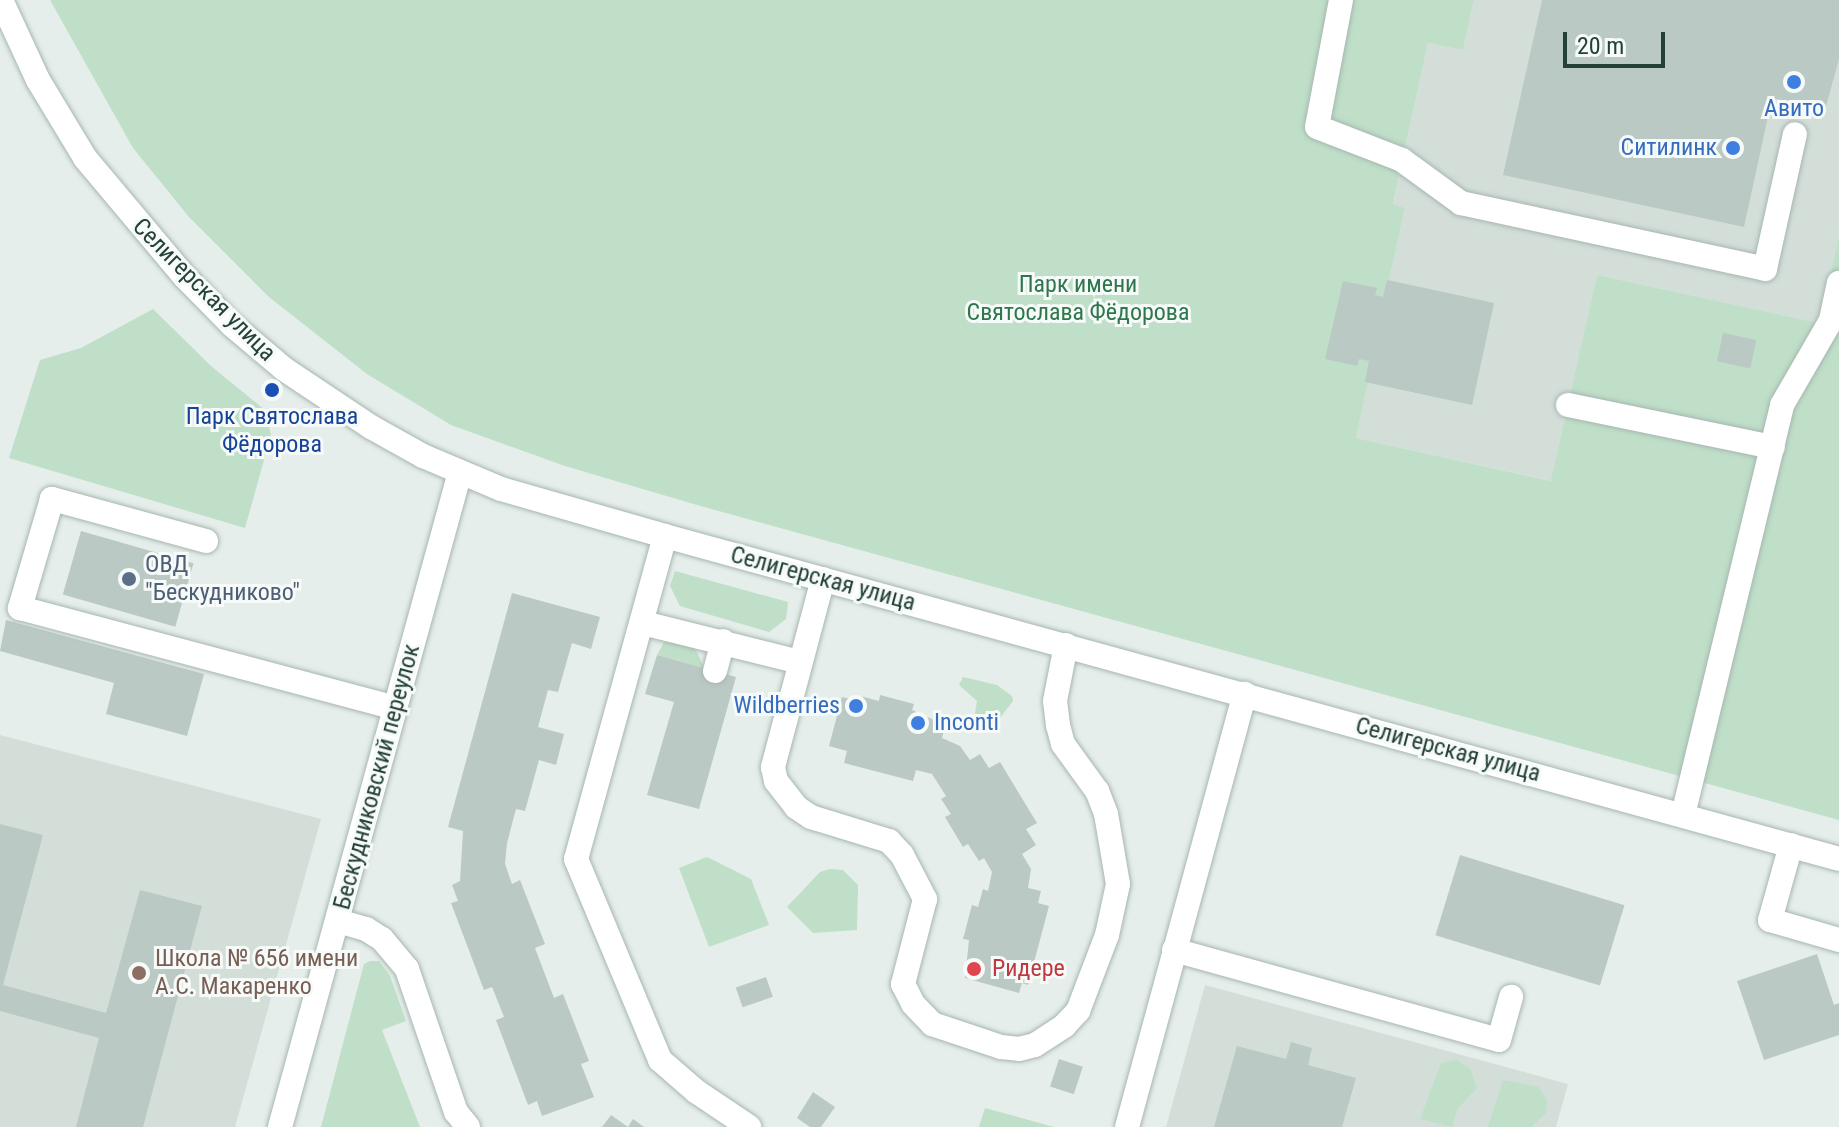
<!DOCTYPE html>
<html>
<head>
<meta charset="utf-8">
<style>
	body { margin:0 }
	#map { position:relative; width:1839px; height:1127px; overflow:hidden; background:#e5eeea; font-family:"Roboto Condensed",sans-serif }
	div>[style] { position:absolute }
	.built>* { inset:0; background:#d3ded9 }
	.green>* { inset:0; background:#bfdfc8 }
	.building>* { inset:0; background:#bbc9c4; transform-origin:0 0 }
	.roads { filter:drop-shadow(0 0 2px #a7b6b1) drop-shadow(0 0 2px #a7b6b1) }
	.minor>* { height:24px; margin:-12px; padding:0 12px; transform-origin:12px; border-radius:12px; background:#fff }
	.dots>* { width:22px; height:22px; translate:-50% -50%; box-sizing:border-box; border:4px solid #f6faf8; border-radius:50% }
	span { translate:-50% -50%; white-space:nowrap; text-align:center; line-height:1.15; -webkit-text-stroke:6px #f6faf8; paint-order:stroke }
	.shop-label { font-size:24px; color:#366cbe }
	.right { translate:-100% -50%; text-align:right }
	.left { translate:0 -50%; text-align:left }
	.park-label { font-size:24px; color:#2e774c }
	.street-label { font-size:24px; color:#244039 }
	.transit-label { font-size:24px; color:#164399 }
	.service-label { font-size:24px; color:#4e5e75 }
	.education-label { font-size:24px; color:#785e54 }
	.health-label { font-size:24px; color:#be3a42 }
	.scale { position:absolute; left:1563px; top:32px; width:102px; height:36px; box-sizing:border-box; border:4px solid #244039; border-top:0; padding-left:10px; font-size:24px; line-height:28px; white-space:nowrap; color:#244039; -webkit-text-stroke:6px #f6faf8; paint-order:stroke }
</style>
</head>
<body>
<div id="map">
	<div class="built">
		<i style="clip-path:polygon(1474px 0,1542px 0,1504px 175px,1772px 98px,1839px 59px,1839px 236px,1819px 323px,1597px 275px,1552px 481px,1356px 438px,1368px 383px,1472px 405px,1389px 280px,1405px 208px,1393px 205px,1428px 43px,1463px 50px)"></i>
		<i style="clip-path:polygon(0 735px,321px 819px,235px 1127px,0 1127px)"></i>
		<i style="clip-path:polygon(1205px 985px,1568px 1084px,1556px 1127px,1166px 1127px)"></i>
	</div>
	<div class="green">
		<i style="clip-path:polygon(50px 0,1474px 0,1463px 50px,1428px 43px,1393px 204px,1405px 208px,1389px 280px,1494px 303px,1472px 405px,1368px 383px,1356px 438px,1551px 481px,1597px 275px,1819px 323px,1839px 236px,1839px 820px,697px 505px,565px 466px,451px 425px,367px 374px,269px 297px,189px 217px,133px 148px)"></i>
		<i style="clip-path:polygon(153px 309px,211px 366px,265px 410px,271px 435px,245px 528px,9px 458px,40px 360px,81px 348px)"></i>
		<i style="clip-path:polygon(675px 571px,788px 602px,786px 619px,769px 632px,680px 606px,670px 586px)"></i>
		<i style="clip-path:polygon(679px 641px,696px 650px,704px 668px,657px 655px,664px 642px)"></i>
		<i style="clip-path:polygon(963px 677px,997px 685px,1012px 696px,1013px 701px,993px 727px,984px 726px,975px 713px,977px 701px,959px 685px)"></i>
		<i style="clip-path:polygon(707px 857px,751px 879px,769px 925px,709px 947px,679px 868px)"></i>
		<i style="clip-path:polygon(830px 869px,843px 870px,858px 885px,857px 930px,813px 933px,787px 907px,820px 872px)"></i>
		<i style="clip-path:polygon(370px 961px,379px 961px,390px 976px,406px 1021px,382px 1030px,420px 1127px,321px 1127px,364px 964px)"></i>
		<i style="clip-path:polygon(1457px 1060px,1470px 1069px,1477px 1088px,1457px 1109px,1452px 1127px,1420px 1119px,1441px 1063px)"></i>
		<i style="clip-path:polygon(1503px 1080px,1539px 1087px,1547px 1101px,1546px 1113px,1531px 1127px,1488px 1127px)"></i>
		<i style="clip-path:polygon(985px 1108px,1054px 1127px,979px 1127px)"></i>
	</div>
	<div class="building">
		<i style="clip-path:polygon(1542px 0,1839px 0,1839px 59px,1825px 110px,1772px 98px,1744px 227px,1503px 175px)"></i>
		<i style="clip-path:polygon(1387px 280px,1494px 303px,1472px 405px,1365px 382px,1369px 361px,1359px 359px,1357px 366px,1325px 359px,1343px 281px,1377px 288px,1375px 295px,1383px 297px)"></i>
		<i style="left:1723px;top:333px;width:34px;height:29px;rotate:12deg"></i>
		<i style="left:81px;top:531px;width:117px;height:66px;rotate:16deg"></i>
		<i style="clip-path:polygon(512px 593px,600px 617px,591px 649px,572px 643px,558px 692px,548px 690px,538px 727px,564px 734px,556px 765px,539px 760px,525px 811px,516px 809px,507px 843px,505px 864px,512px 884px,520px 880px,545px 944px,535px 948px,554px 998px,563px 994px,589px 1061px,581px 1064px,594px 1097px,542px 1116px,537px 1101px,528px 1105px,496px 1020px,504px 1017px,492px 987px,484px 990px,451px 903px,458px 901px,452px 885px,460px 881px,463px 831px,448px 827px)"></i>
		<i style="clip-path:polygon(6px 620px,204px 674px,187px 736px,106px 714px,114px 683px,0 651px)"></i>
		<i style="clip-path:polygon(657px 655px,736px 677px,699px 809px,647px 795px,674px 702px,645px 694px)"></i>
		<i style="clip-path:polygon(880px 695px,914px 704px,912px 710px,945px 725px,942px 738px,960px 746px,970px 760px,980px 754px,989px 768px,1000px 762px,1037px 823px,1026px 829px,1036px 845px,1022px 854px,1031px 869px,1028px 888px,1041px 891px,1038px 903px,1049px 906px,1028px 985px,1022px 983px,1019px 993px,965px 978px,969px 940px,963px 939px,972px 905px,978px 907px,983px 889px,988px 891px,992px 872px,984px 858px,979px 861px,968px 844px,963px 847px,945px 817px,951px 814px,941px 799px,946px 796px,932px 774px,916px 770px,913px 781px,844px 763px,847px 751px,829px 746px,842px 697px,858px 701px,860px 696px,879px 701px)"></i>
		<i style="clip-path:polygon(0 824px,43px 835px,3px 985px,106px 1013px,140px 890px,202px 906px,143px 1127px,76px 1127px,99px 1038px,0 1011px)"></i>
		<i style="left:1460px;top:855px;width:172px;height:84px;rotate:17deg"></i>
		<i style="clip-path:polygon(1817px 954px,1834px 1005px,1839px 1003px,1839px 1035px,1764px 1060px,1737px 981px)"></i>
		<i style="left:766px;top:977px;width:21px;height:32px;rotate:71deg"></i>
		<i style="clip-path:polygon(1291px 1042px,1312px 1048px,1308px 1065px,1356px 1078px,1342px 1127px,1214px 1127px,1237px 1046px,1286px 1059px)"></i>
		<i style="left:1059px;top:1059px;width:25px;height:29px;rotate:18deg"></i>
		<i style="clip-path:polygon(813px 1092px,835px 1107px,821px 1127px,810px 1127px,797px 1118px)"></i>
		<i style="clip-path:polygon(611px 1115px,628px 1127px,633px 1119px,644px 1127px,602px 1127px)"></i>
	</div>
	<div class="roads">
		<div class="minor">
			<i style="left:1px;top:0;width:88px;rotate:65.2deg"></i>
			<i style="left:38px;top:80px;width:91px;rotate:58.9deg"></i>
			<i style="left:85px;top:158px;width:155px;rotate:50deg"></i>
			<i style="left:185px;top:277px;width:67px;rotate:45.6deg"></i>
			<i style="left:232px;top:325px;width:68px;rotate:40.2deg"></i>
			<i style="left:284px;top:369px;width:105px;rotate:33.7deg"></i>
			<i style="left:371px;top:427px;width:60px;rotate:29.1deg"></i>
			<i style="left:423px;top:456px;width:85px;rotate:22.9deg"></i>
			<i style="left:501px;top:489px;width:171px;rotate:16deg"></i>
			<i style="left:665px;top:536px;width:1218px;rotate:15.38deg"></i>
			<i style="left:1341px;top:0;width:129px;rotate:100.7deg"></i>
			<i style="left:1317px;top:127px;width:91px;rotate:21.2deg"></i>
			<i style="left:1402px;top:160px;width:73px;rotate:36.1deg"></i>
			<i style="left:1461px;top:203px;width:311px;rotate:12.2deg"></i>
			<i style="left:1765px;top:269px;width:138px;rotate:-77.5deg"></i>
			<i style="left:1568px;top:405px;width:209px;rotate:11.6deg"></i>
			<i style="left:665px;top:536px;width:335px;rotate:105.4deg"></i>
			<i style="left:576px;top:859px;width:218px;rotate:67.3deg"></i>
			<i style="left:660px;top:1060px;width:49px;rotate:40.9deg"></i>
			<i style="left:697px;top:1092px;width:63px;rotate:33.9deg"></i>
			<i style="left:206px;top:541px;width:160px;rotate:-164.7deg"></i>
			<i style="left:52px;top:499px;width:114px;rotate:106.4deg"></i>
			<i style="left:20px;top:608px;width:389px;rotate:14.9deg"></i>
			<i style="left:823px;top:579px;width:195px;rotate:104.9deg"></i>
			<i style="left:773px;top:767px;width:14px;rotate:78deg"></i>
			<i style="left:776px;top:781px;width:33px;rotate:52deg"></i>
			<i style="left:796px;top:807px;width:18px;rotate:34deg"></i>
			<i style="left:811px;top:817px;width:82px;rotate:17.1deg"></i>
			<i style="left:889px;top:841px;width:19px;rotate:47deg"></i>
			<i style="left:902px;top:855px;width:50px;rotate:62.4deg"></i>
			<i style="left:925px;top:899px;width:88px;rotate:104.5deg"></i>
			<i style="left:903px;top:984px;width:22px;rotate:63deg"></i>
			<i style="left:913px;top:1004px;width:28px;rotate:46deg"></i>
			<i style="left:932px;top:1024px;width:73px;rotate:18.4deg"></i>
			<i style="left:1001px;top:1047px;width:18px;rotate:6deg"></i>
			<i style="left:1019px;top:1049px;width:16px;rotate:-14deg"></i>
			<i style="left:1035px;top:1045px;width:35px;rotate:-33deg"></i>
			<i style="left:1064px;top:1026px;width:21px;rotate:-47deg"></i>
			<i style="left:1078px;top:1011px;width:81px;rotate:-69.1deg"></i>
			<i style="left:1107px;top:935px;width:52px;rotate:-77.8deg"></i>
			<i style="left:1118px;top:884px;width:71px;rotate:-99.7deg"></i>
			<i style="left:1106px;top:814px;width:25px;rotate:-111deg"></i>
			<i style="left:1097px;top:791px;width:58px;rotate:-125.9deg"></i>
			<i style="left:1063px;top:744px;width:20px;rotate:-105deg"></i>
			<i style="left:1058px;top:725px;width:24px;rotate:-97deg"></i>
			<i style="left:1055px;top:701px;width:57px;rotate:-78.9deg"></i>
			<i style="left:643px;top:623px;width:162px;rotate:14deg"></i>
			<i style="left:715px;top:671px;width:31px;rotate:-75deg"></i>
			<i style="left:1683px;top:815px;width:422px;rotate:-76.4deg"></i>
			<i style="left:1782px;top:405px;width:98px;rotate:-60deg"></i>
			<i style="left:1831px;top:320px;width:38px;rotate:-78deg"></i>
			<i style="left:1791px;top:845px;width:78px;rotate:105.6deg"></i>
			<i style="left:1770px;top:920px;width:72px;rotate:16.2deg"></i>
			<i style="left:338px;top:921px;width:29px;rotate:16deg"></i>
			<i style="left:366px;top:929px;width:19px;rotate:32deg"></i>
			<i style="left:382px;top:939px;width:39px;rotate:50deg"></i>
			<i style="left:407px;top:969px;width:151px;rotate:71.1deg"></i>
			<i style="left:456px;top:1112px;width:19px;rotate:51deg"></i>
			<i style="left:1174px;top:950px;width:337px;rotate:15.5deg"></i>
			<i style="left:1499px;top:1040px;width:45px;rotate:-74.4deg"></i>
			<i style="left:280px;top:1127px;width:679px;rotate:-74.63deg"></i>
			<i style="left:1127px;top:1127px;width:449px;rotate:-74.8deg"></i>
		</div>
	</div>
	<div class="dots">
		<i style="left:1794px;top:82px;background:#3f7fe0"></i>
		<i style="left:1733px;top:148px;background:#3f7fe0"></i>
		<i style="left:272px;top:390px;background:#1a4fb4"></i>
		<i style="left:129px;top:579px;background:#5c6f8a"></i>
		<i style="left:856px;top:706px;background:#3f7fe0"></i>
		<i style="left:918px;top:723px;background:#3f7fe0"></i>
		<i style="left:974px;top:969px;background:#e0444e"></i>
		<i style="left:139px;top:973px;background:#8d6e63"></i>
	</div>
	<div class="shop-label">
		<span style="left:1794px;top:109px">Авито</span>
		<span class="right" style="left:1717px;top:148px">Ситилинк</span>
		<span class="right" style="left:840px;top:706px">Wildberries</span>
		<span class="left" style="left:934px;top:723px">Inconti</span>
	</div>
	<div class="park-label">
		<span style="left:1078px;top:299px">Парк имени<br>Святослава Фёдорова</span>
	</div>
	<div class="street-label">
		<span style="left:204px;top:290px;rotate:45deg">Селигерская улица</span>
		<span style="left:823px;top:579px;rotate:15deg">Селигерская улица</span>
		<span style="left:1448px;top:750px;rotate:15deg">Селигерская улица</span>
		<span style="left:377px;top:777px;rotate:-75deg">Бескудниковский переулок</span>
	</div>
	<div class="transit-label">
		<span style="left:272px;top:431px">Парк Святослава<br>Фёдорова</span>
	</div>
	<div class="service-label">
		<span class="left" style="left:145px;top:579px">ОВД<br>"Бескудниково"</span>
	</div>
	<div class="education-label">
		<span class="left" style="left:155px;top:973px">Школа № 656 имени<br>А.С. Макаренко</span>
	</div>
	<div class="health-label">
		<span class="left" style="left:992px;top:969px">Ридере</span>
	</div>
	<div class="scale">20 m</div>
</div>
</body>
</html>
